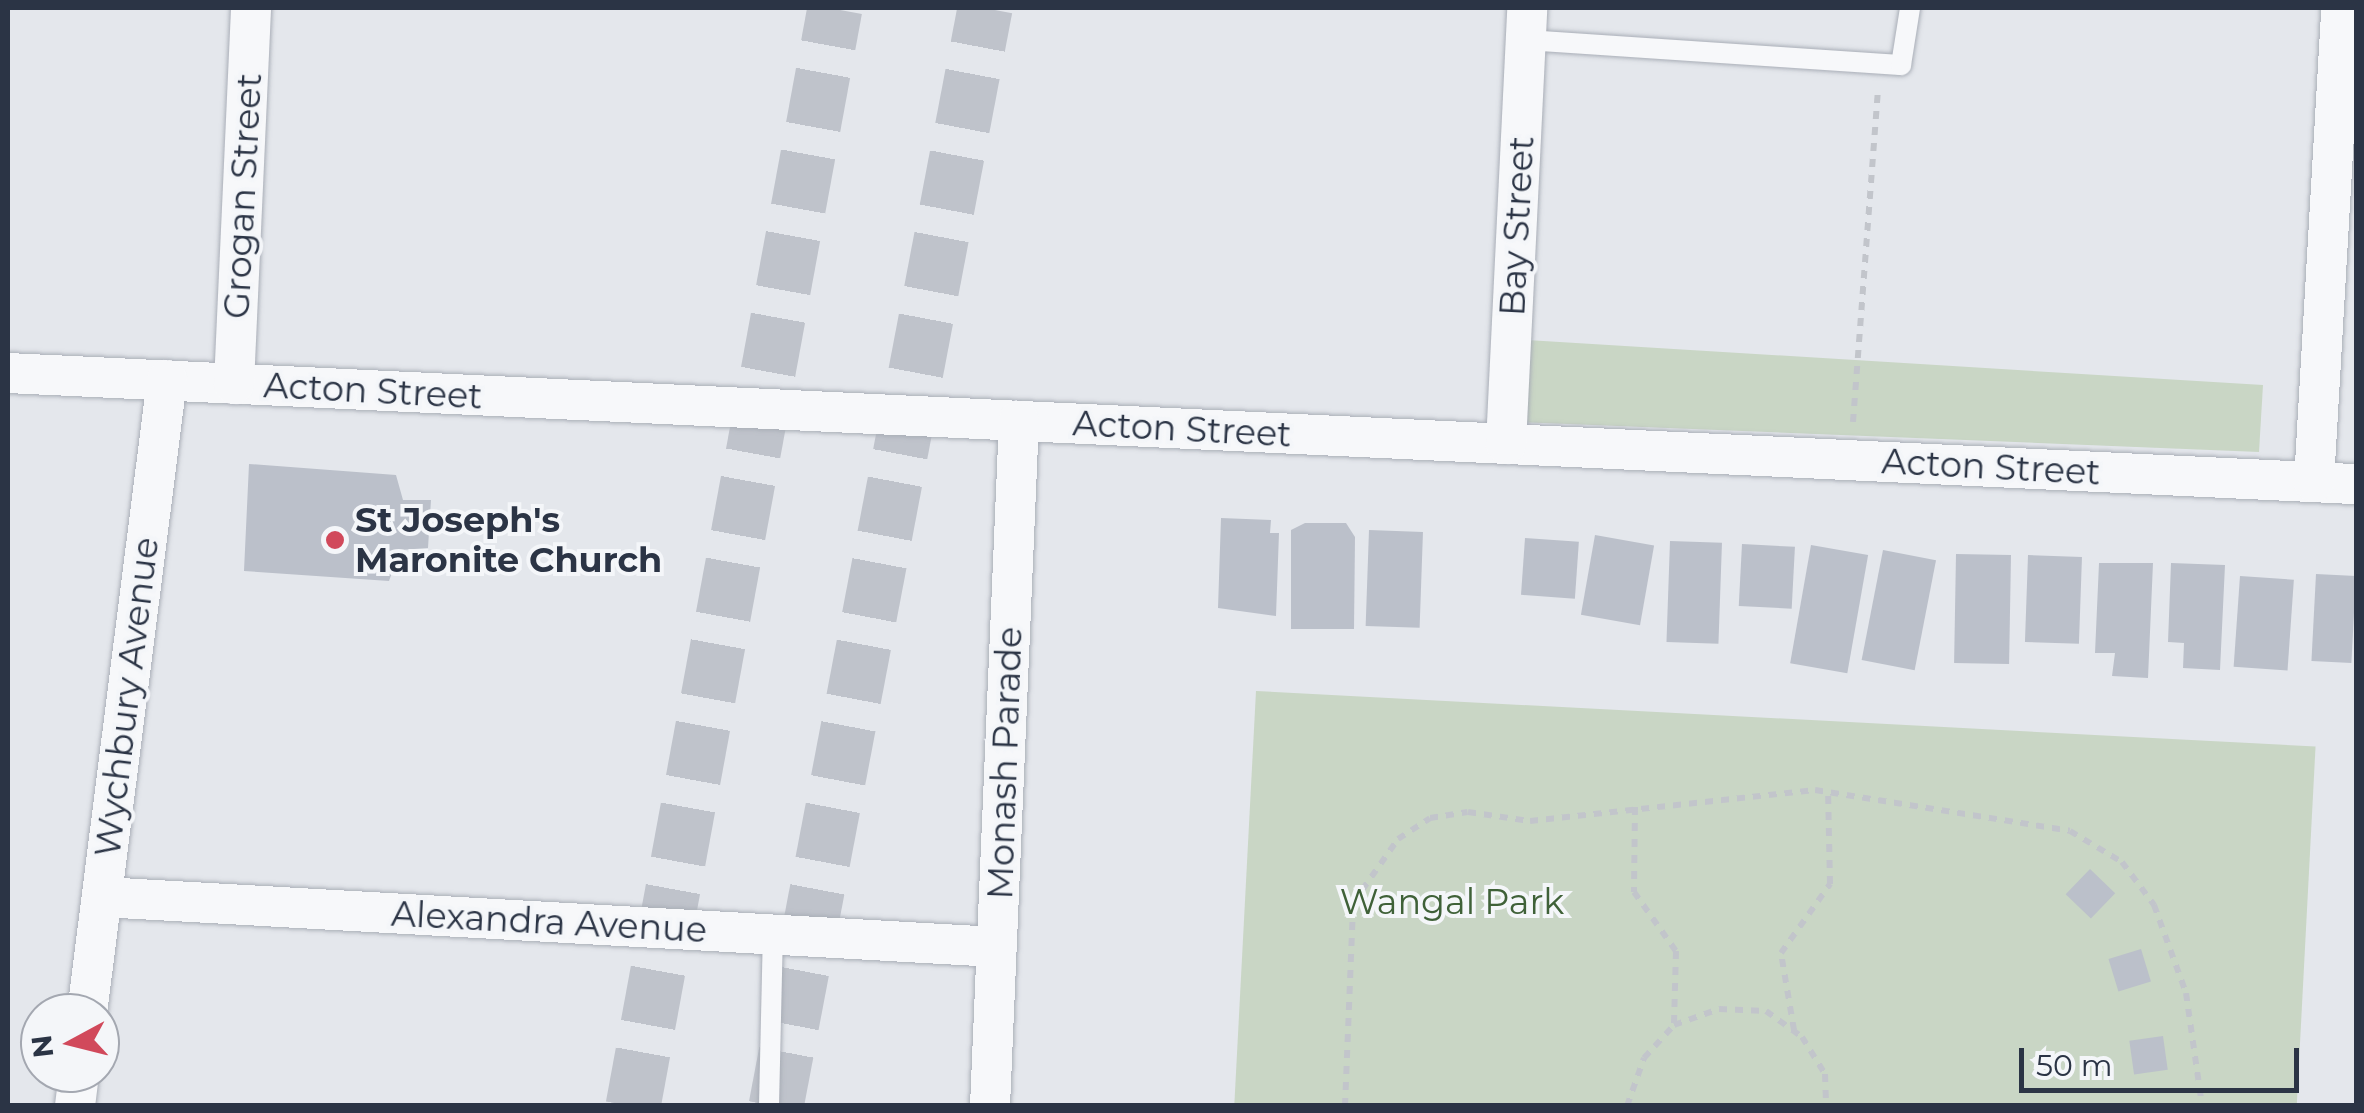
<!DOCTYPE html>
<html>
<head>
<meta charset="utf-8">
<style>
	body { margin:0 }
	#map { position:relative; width:2364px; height:1113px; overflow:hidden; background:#e4e7ec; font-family:Montserrat,sans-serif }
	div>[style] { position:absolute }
	.green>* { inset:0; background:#c9d6c5; transform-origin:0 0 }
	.building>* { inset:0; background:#bbc0ca; transform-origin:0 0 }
	.motorway-tunnel>* { height:55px; margin-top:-27.5px; transform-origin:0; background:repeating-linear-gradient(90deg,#bfc3cb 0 55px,transparent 0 83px) }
	.path>* { height:6px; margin-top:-3px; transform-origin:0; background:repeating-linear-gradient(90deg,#c2c5cb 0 8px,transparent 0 16px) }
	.roads { filter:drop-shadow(0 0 2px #a9aeb7) drop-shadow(0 0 2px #a9aeb7) }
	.service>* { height:20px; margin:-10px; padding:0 10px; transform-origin:10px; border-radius:10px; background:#f7f8fa }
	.minor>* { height:40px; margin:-20px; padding:0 20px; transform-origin:20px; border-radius:20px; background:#f7f8fa }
	.dots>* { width:28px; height:28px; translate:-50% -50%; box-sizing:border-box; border:5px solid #f4f6f9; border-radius:50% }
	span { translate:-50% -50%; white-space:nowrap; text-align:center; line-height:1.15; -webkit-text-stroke:8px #f4f6f9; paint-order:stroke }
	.street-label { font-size:35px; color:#2b3445 }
	.poi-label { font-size:35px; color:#2b3445; font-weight:700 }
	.left { translate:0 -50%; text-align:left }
	.park-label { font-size:35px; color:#3f6138 }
	.frame { position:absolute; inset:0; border:10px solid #2b3445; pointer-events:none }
	.north { position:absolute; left:20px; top:993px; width:100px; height:100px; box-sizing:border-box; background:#f4f6f9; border:2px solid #a4a8b1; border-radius:50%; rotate:263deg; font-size:28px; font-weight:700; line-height:40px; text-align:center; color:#2b3445 }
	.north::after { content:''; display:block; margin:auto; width:35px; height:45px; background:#d1495b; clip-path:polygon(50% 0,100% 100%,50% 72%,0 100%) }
	.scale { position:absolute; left:2019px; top:1048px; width:280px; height:45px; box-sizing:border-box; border:5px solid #2b3445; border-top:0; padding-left:12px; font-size:30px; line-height:35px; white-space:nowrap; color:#2b3445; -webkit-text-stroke:8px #f4f6f9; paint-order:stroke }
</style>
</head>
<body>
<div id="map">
	<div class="green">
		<i style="clip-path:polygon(1527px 340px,2263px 385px,2259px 452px,1520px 422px)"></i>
		<i style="left:1256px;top:691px;width:1061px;height:415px;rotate:3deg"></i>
	</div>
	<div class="building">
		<i style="clip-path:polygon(249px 464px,396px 475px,403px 500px,431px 500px,428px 548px,400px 550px,389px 581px,244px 571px)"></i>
		<i style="clip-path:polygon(1221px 518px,1271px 520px,1270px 533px,1279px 533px,1276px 616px,1218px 608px)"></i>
		<i style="clip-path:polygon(1305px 523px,1346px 523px,1355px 537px,1354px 629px,1291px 629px,1291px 530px)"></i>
		<i style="left:1369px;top:530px;width:54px;height:96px;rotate:2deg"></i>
		<i style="left:1595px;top:535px;width:60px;height:81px;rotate:10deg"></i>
		<i style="left:1525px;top:538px;width:54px;height:57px;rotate:4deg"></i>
		<i style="left:1670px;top:541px;width:52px;height:101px;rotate:2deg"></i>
		<i style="left:1742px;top:544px;width:53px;height:62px;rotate:3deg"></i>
		<i style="left:1811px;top:545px;width:58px;height:120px;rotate:10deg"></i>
		<i style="left:1883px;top:550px;width:54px;height:112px;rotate:11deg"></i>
		<i style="left:1956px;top:554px;width:55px;height:109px;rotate:1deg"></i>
		<i style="left:2028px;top:555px;width:54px;height:87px;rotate:2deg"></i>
		<i style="clip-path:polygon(2099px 563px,2153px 563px,2148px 678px,2112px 676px,2115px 653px,2095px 653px)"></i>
		<i style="clip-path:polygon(2171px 563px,2225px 565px,2220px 670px,2183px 668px,2184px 643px,2168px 642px)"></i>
		<i style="left:2316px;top:574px;width:40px;height:87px;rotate:3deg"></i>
		<i style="left:2240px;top:576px;width:54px;height:91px;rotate:4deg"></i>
		<i style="left:2090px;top:869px;width:35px;height:35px;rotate:44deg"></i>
		<i style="left:2141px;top:949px;width:34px;height:34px;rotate:73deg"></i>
		<i style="left:2163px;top:1036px;width:34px;height:34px;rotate:82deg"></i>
	</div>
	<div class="motorway-tunnel">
		<i style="left:633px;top:1106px;width:1116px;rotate:-79.58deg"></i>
		<i style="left:776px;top:1106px;width:1118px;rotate:-79.22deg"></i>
	</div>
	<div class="path">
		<i style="left:1853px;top:422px;width:332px;rotate:-85.7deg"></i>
		<i style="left:1635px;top:807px;width:85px;rotate:90.7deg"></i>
		<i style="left:1634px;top:892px;width:72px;rotate:54.6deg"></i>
		<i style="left:1676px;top:951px;width:72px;rotate:91.6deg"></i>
		<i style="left:1794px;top:1030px;width:78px;rotate:-99.6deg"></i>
		<i style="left:1781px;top:953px;width:85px;rotate:-54.6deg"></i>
		<i style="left:1830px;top:884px;width:92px;rotate:-91.2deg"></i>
		<i style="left:1345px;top:1106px;width:203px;rotate:-87.7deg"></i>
		<i style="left:1353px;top:903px;width:78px;rotate:-54.9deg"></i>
		<i style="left:1398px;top:839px;width:38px;rotate:-33deg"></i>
		<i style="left:1430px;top:818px;width:38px;rotate:-9deg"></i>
		<i style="left:1468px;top:812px;width:63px;rotate:8.3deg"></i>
		<i style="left:1530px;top:821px;width:287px;rotate:-6.2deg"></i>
		<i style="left:1815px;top:790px;width:258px;rotate:9.1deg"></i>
		<i style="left:2070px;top:831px;width:61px;rotate:30.8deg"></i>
		<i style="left:2122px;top:862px;width:54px;rotate:53.3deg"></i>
		<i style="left:2154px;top:905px;width:94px;rotate:70deg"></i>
		<i style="left:2186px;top:993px;width:114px;rotate:81.9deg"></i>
		<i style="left:1627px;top:1106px;width:51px;rotate:-70.5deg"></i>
		<i style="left:1644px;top:1058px;width:45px;rotate:-47.7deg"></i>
		<i style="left:1674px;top:1025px;width:48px;rotate:-19.6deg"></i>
		<i style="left:1719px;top:1009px;width:47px;rotate:2.4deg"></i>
		<i style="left:1766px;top:1011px;width:44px;rotate:35.8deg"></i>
		<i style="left:1802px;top:1037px;width:44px;rotate:58.1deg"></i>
		<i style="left:1825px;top:1074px;width:32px;rotate:88deg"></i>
	</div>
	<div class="roads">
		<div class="service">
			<i style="left:1525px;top:40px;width:377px;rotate:3.8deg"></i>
			<i style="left:1901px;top:65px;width:58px;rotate:-81deg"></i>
			<i style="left:769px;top:1106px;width:172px;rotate:-88.7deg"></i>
		</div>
		<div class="minor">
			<i style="left:8px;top:373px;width:2351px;rotate:2.71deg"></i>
			<i style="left:234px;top:384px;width:376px;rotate:-87.4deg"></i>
			<i style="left:1506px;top:444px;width:437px;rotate:-87.2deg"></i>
			<i style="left:2314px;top:482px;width:475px;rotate:-86.7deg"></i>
			<i style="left:102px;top:897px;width:896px;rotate:3.2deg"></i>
			<i style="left:87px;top:1013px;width:638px;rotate:-82.8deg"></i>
			<i style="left:75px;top:1106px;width:33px;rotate:-83deg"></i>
			<i style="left:990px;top:1106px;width:686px;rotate:-87.58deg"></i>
		</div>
	</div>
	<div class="dots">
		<i style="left:335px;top:540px;background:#d1495b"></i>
	</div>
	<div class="street-label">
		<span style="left:243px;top:196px;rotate:-87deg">Grogan Street</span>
		<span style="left:1517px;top:226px;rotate:-87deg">Bay Street</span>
		<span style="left:373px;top:391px;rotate:3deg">Acton Street</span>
		<span style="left:1182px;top:429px;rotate:3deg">Acton Street</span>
		<span style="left:1991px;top:467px;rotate:3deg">Acton Street</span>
		<span style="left:127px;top:697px;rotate:-83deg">Wychbury Avenue</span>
		<span style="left:1005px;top:763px;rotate:-88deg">Monash Parade</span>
		<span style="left:549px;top:922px;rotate:3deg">Alexandra Avenue</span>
	</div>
	<div class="poi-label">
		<span class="left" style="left:355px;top:540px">St Joseph's<br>Maronite Church</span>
	</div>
	<div class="park-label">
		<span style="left:1452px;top:902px">Wangal Park</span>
	</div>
	<div class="frame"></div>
	<div class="north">N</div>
	<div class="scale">50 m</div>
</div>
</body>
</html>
